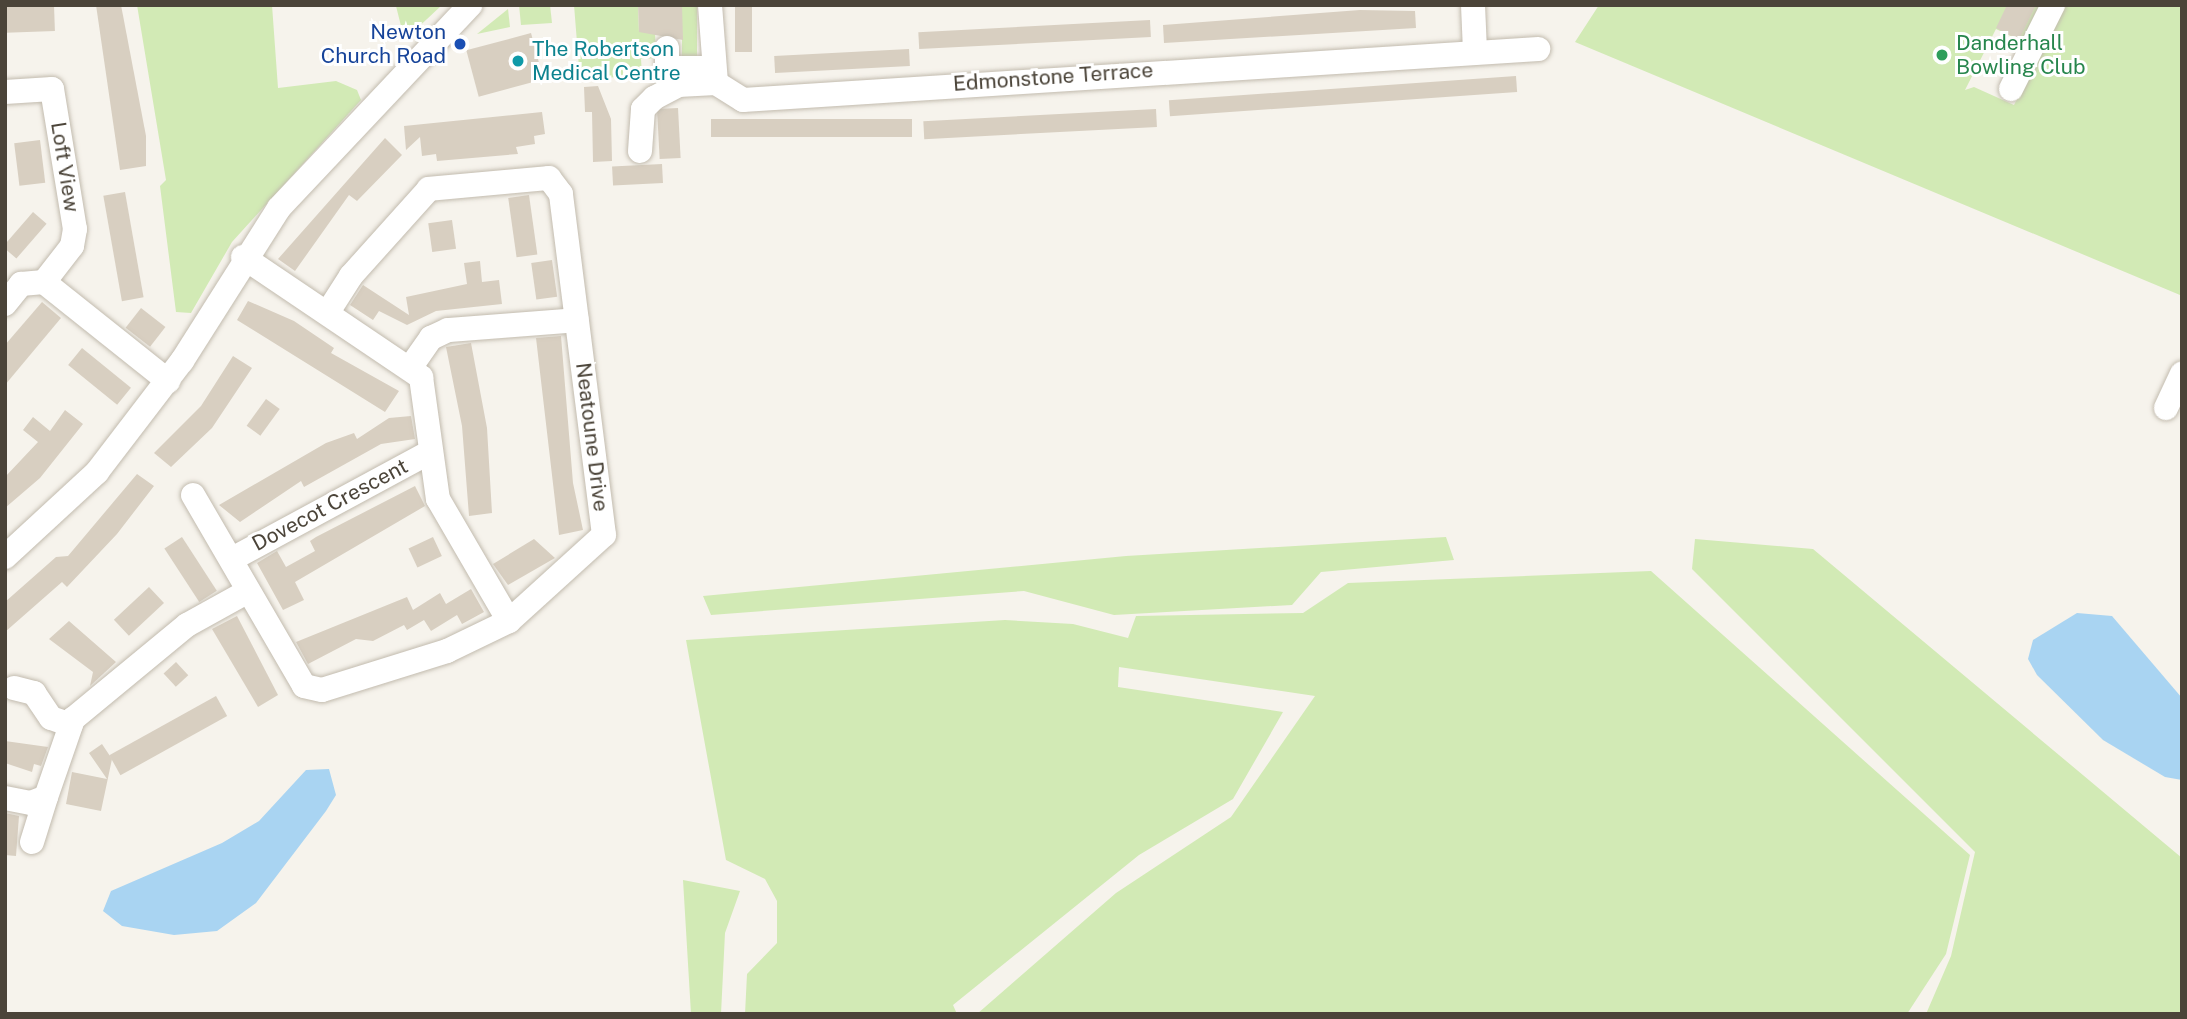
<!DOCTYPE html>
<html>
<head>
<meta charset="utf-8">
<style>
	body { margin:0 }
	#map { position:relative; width:2187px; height:1019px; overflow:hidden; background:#f6f3ec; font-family:"Public Sans",sans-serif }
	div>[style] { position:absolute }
	.green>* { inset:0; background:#d2eab5; transform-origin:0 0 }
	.water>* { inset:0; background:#a9d4f2 }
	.building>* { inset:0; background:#d8cfc1; transform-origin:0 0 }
	.roads { filter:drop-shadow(0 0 2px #c2bbae) drop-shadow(0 0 2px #c2bbae) }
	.minor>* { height:24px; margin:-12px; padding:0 12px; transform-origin:12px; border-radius:12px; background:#fff }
	.dots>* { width:19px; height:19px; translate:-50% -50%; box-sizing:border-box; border:4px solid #fff; border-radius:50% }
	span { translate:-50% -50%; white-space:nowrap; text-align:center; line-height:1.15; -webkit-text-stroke:6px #fff; paint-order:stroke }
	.transit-label { font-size:21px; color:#164399 }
	.right { translate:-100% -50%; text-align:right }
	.leisure-label { font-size:21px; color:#27864d }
	.left { translate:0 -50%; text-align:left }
	.culture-label { font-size:21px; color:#0d838f }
	.street-label { font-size:21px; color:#4b4439 }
	.frame { position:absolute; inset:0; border:7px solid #4b4439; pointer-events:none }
</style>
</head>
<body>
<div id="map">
	<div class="green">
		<i style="clip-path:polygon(137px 5px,272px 5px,278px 88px,336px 81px,357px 90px,361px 100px,232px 242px,191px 313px,176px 312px,160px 186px,166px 180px)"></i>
		<i style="clip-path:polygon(442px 5px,411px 34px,402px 30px,396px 6px)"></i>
		<i style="clip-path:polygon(519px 5px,550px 5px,552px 23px,521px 25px)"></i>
		<i style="clip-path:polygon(574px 5px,638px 5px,639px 32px,655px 32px,656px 58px,641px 59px,642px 75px,580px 80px)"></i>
		<i style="left:682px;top:5px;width:15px;height:57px"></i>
		<i style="clip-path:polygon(1599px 5px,2048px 5px,2029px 45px,1996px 29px,1965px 90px,1974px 87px,2014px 105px,2064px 5px,2182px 5px,2180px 295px,1575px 42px)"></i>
		<i style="clip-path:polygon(508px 9px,510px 27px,477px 34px)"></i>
		<i style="clip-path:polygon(1446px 537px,1454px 560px,1321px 572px,1292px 605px,1114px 615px,1024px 591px,711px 615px,703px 596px,1126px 556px)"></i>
		<i style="clip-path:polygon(1695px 539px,1813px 549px,2182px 858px,2182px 1014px,1926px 1014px,1951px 956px,1975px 852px,1692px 569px)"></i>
		<i style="clip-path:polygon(1651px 571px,1970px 855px,1946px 954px,1907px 1014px,977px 1014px,1116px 893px,1231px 817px,1315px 696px,1119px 667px,1118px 687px,1283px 712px,1233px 799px,1139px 855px,953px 1005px,957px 1014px,745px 1014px,747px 974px,777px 943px,777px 901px,765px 879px,726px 860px,686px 640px,1005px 620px,1073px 624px,1128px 638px,1136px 616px,1303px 613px,1348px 583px)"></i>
		<i style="clip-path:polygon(683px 880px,740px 891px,725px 933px,721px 1014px,691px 1014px)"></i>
	</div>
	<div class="water">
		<i style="clip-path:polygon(2077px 613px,2112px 616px,2182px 698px,2182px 780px,2165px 777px,2103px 740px,2037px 675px,2028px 659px,2033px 640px)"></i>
		<i style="clip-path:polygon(329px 769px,336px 795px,326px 811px,256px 903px,217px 931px,174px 935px,122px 926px,103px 911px,111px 891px,222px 843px,259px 821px,306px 770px)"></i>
	</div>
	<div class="building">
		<i style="left:54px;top:5px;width:26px;height:49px;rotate:88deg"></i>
		<i style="clip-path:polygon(96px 5px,121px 5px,146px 136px,146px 166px,120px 170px)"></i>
		<i style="clip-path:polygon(638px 5px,682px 5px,683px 40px,639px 32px)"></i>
		<i style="left:735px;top:5px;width:17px;height:47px"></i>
		<i style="clip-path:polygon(2007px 5px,2036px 5px,2019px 40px,1996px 28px)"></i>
		<i style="clip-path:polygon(1360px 10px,1415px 11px,1416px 28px,1164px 43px,1163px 25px)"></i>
		<i style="left:1150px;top:20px;width:17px;height:232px;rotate:87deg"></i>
		<i style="left:531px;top:33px;width:48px;height:67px;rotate:75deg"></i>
		<i style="left:909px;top:49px;width:17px;height:135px;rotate:87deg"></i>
		<i style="left:1516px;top:76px;width:16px;height:348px;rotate:86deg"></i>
		<i style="clip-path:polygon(598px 86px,611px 119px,612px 161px,593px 162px,592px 112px,585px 112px,584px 87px)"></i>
		<i style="left:678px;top:108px;width:50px;height:21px;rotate:87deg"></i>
		<i style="left:1156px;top:109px;width:18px;height:233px;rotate:87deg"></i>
		<i style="clip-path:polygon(542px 112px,545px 134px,534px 136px,535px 144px,516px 147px,518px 154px,437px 161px,436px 154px,422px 156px,420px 137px,406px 150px,404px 126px)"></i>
		<i style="left:912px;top:119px;width:18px;height:201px;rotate:90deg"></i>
		<i style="clip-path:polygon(385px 138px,402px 155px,357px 201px,349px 195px,295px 271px,278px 259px)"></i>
		<i style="left:40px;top:140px;width:43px;height:26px;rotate:83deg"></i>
		<i style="left:662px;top:164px;width:19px;height:50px;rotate:87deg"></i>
		<i style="left:125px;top:192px;width:107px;height:22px;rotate:80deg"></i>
		<i style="left:529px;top:195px;width:60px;height:21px;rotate:82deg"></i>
		<i style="left:33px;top:212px;width:18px;height:46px;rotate:41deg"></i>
		<i style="left:452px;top:220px;width:29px;height:24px;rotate:82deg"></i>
		<i style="left:552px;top:260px;width:37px;height:21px;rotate:82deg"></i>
		<i style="clip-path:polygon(480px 261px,482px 282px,499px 280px,502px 304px,436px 311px,407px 325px,379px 311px,373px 320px,350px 305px,363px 285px,409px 315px,406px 297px,467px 284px,464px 263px)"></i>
		<i style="clip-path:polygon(248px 301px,294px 321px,334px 348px,331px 353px,399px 391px,385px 412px,237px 320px)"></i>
		<i style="clip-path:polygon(42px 302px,61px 318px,5px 385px,5px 345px)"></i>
		<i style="left:141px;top:308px;width:31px;height:25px;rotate:38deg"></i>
		<i style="clip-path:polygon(561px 336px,573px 483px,583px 530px,559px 535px,536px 338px)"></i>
		<i style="clip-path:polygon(471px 343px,487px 428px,492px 513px,469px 516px,462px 426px,446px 347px)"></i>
		<i style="left:82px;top:348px;width:63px;height:22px;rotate:39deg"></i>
		<i style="clip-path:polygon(233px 356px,252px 368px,212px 428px,171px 467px,154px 453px,201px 406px)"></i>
		<i style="left:266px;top:399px;width:17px;height:33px;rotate:36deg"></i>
		<i style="clip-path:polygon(65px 410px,83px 424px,40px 478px,5px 508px,5px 477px,38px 442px,23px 430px,33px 417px,50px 431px)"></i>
		<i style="clip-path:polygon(411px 416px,415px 439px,381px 444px,304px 487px,301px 481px,240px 522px,219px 505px,326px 443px,354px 433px,357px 439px,389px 418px)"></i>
		<i style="clip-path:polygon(137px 474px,154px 486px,117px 534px,67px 587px,62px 582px,5px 632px,5px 602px,56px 557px,68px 556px)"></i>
		<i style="clip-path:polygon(415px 486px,425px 506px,295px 582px,304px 600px,283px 610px,257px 563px,277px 551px,286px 567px,315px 551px,310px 541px,316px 537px)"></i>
		<i style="left:182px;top:537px;width:64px;height:21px;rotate:57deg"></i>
		<i style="left:433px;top:537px;width:21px;height:27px;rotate:65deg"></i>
		<i style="clip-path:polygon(534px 539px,555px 558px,508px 585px,493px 564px)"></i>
		<i style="left:149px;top:587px;width:22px;height:48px;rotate:47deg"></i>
		<i style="clip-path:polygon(471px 589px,484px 612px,462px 624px,457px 615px,431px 631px,424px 620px,407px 630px,404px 625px,373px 641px,356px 639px,308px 664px,296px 642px,407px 597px,413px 610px,440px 593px,446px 604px)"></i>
		<i style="clip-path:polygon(237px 616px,278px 695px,258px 707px,212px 629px)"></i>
		<i style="clip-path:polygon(69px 621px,116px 662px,90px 686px,93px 672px,49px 639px)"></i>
		<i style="left:176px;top:662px;width:18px;height:17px;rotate:47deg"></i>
		<i style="left:216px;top:696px;width:23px;height:122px;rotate:61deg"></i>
		<i style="clip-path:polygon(5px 741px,48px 747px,41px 766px,34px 764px,32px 772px,5px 763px)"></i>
		<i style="clip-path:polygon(102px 744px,112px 759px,101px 811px,66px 804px,72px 772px,107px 779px,89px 753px)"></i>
		<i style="clip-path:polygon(5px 813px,19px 816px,16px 856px,5px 855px)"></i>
	</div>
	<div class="roads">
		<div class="minor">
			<i style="left:710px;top:5px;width:78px;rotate:85.6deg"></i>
			<i style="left:716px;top:83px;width:32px;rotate:32deg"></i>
			<i style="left:743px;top:100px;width:797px;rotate:-3.67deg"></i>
			<i style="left:1473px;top:5px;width:45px;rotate:87.5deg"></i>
			<i style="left:667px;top:48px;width:20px;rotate:90deg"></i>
			<i style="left:667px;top:68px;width:38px"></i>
			<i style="left:2011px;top:89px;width:94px;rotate:-63.4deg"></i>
			<i style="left:5px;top:92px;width:47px;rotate:-3.7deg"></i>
			<i style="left:52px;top:89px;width:142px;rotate:80.7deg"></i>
			<i style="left:75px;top:229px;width:17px;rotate:100deg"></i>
			<i style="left:72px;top:246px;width:46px;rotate:127.9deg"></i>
			<i style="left:640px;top:151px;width:42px;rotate:-85.9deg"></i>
			<i style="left:643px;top:109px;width:16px;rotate:-45deg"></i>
			<i style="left:654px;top:98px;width:27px;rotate:-28deg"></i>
			<i style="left:678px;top:85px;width:38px;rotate:-3deg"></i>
			<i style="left:243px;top:257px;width:215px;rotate:34deg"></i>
			<i style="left:421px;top:377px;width:123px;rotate:82.1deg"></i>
			<i style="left:438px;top:499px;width:141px;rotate:59.8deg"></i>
			<i style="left:5px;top:304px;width:26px;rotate:-51deg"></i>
			<i style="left:21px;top:284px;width:23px;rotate:-5deg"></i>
			<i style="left:44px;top:282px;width:159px;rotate:38.6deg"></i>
			<i style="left:410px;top:368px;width:37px;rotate:-55deg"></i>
			<i style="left:431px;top:338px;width:19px;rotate:-25deg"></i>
			<i style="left:448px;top:330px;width:129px;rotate:-4.4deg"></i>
			<i style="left:2166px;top:408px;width:38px;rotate:-65deg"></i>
			<i style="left:193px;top:495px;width:221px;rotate:59.8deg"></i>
			<i style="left:304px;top:686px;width:18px;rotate:13deg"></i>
			<i style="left:322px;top:690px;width:131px;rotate:-17.3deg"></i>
			<i style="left:447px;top:651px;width:69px;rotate:-25.8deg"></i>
			<i style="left:509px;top:621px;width:128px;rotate:-42.2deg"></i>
			<i style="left:604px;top:535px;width:344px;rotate:-97.2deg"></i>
			<i style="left:561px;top:194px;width:20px;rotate:-127deg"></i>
			<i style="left:549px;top:178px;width:121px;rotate:174.8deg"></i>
			<i style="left:429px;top:189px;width:117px;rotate:131.9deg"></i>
			<i style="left:351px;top:276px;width:43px;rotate:122.6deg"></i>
			<i style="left:5px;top:557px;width:125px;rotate:-42.7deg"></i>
			<i style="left:97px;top:472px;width:140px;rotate:-52.6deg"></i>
			<i style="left:182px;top:361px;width:181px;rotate:-57.6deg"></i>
			<i style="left:279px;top:208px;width:279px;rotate:-46.7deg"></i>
			<i style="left:232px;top:559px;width:223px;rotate:-28.4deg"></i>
			<i style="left:14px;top:688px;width:21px;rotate:14deg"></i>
			<i style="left:34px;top:693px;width:30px;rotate:56deg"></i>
			<i style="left:51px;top:718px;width:21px;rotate:19deg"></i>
			<i style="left:5px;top:798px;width:26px;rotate:11deg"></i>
			<i style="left:31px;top:803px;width:16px;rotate:-22deg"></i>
			<i style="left:46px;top:797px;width:83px;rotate:-70.9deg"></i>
			<i style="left:73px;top:719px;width:148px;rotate:-39.5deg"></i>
			<i style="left:187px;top:625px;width:66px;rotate:-28.9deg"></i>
			<i style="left:32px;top:842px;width:47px;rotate:-72.7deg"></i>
		</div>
	</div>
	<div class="dots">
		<i style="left:460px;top:44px;background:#1a4fb4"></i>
		<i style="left:1942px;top:55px;background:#2e9e5b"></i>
		<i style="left:518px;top:61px;background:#0f9aa8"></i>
	</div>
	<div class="transit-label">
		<span class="right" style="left:446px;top:44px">Newton<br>Church Road</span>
	</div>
	<div class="leisure-label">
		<span class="left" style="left:1956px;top:55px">Danderhall<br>Bowling Club</span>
	</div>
	<div class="culture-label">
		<span class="left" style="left:532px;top:61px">The Robertson<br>Medical Centre</span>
	</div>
	<div class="street-label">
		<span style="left:1053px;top:77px;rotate:-4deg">Edmonstone Terrace</span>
		<span style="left:65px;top:167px;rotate:81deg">Loft View</span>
		<span style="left:592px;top:437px;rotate:83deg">Neatoune Drive</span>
		<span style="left:330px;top:505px;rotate:-28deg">Dovecot Crescent</span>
	</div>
	<div class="frame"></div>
</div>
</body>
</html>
